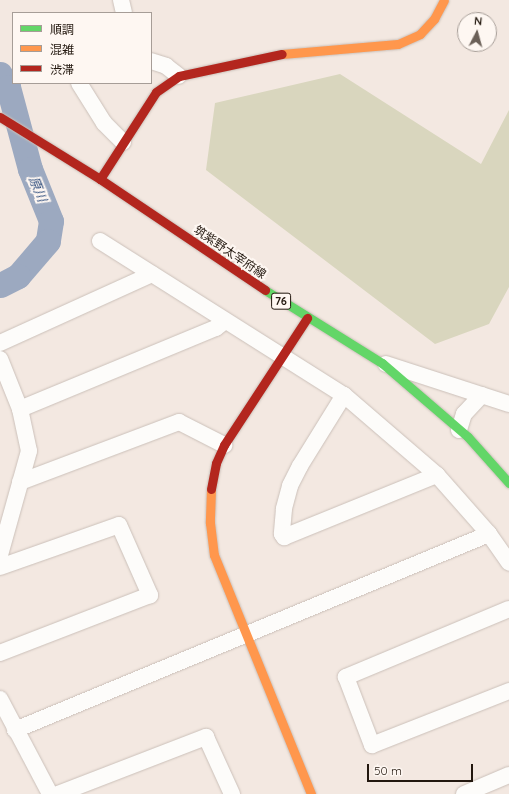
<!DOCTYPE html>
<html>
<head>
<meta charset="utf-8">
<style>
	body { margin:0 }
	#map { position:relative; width:509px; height:794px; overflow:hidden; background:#f3e8e1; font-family:Quicksand,"Noto Sans JP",sans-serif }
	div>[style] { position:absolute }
	.green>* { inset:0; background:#d9d6be }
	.river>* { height:25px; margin:-12.5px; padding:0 12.5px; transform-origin:12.5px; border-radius:12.5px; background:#9ca9c0 }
	.roads { filter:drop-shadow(0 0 1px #cbc0b9) drop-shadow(0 0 1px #cbc0b9) }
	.street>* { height:16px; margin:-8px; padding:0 8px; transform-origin:8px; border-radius:8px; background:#fdfcfa }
	.fast>* { height:9px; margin:-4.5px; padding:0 4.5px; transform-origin:4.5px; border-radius:4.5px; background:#63d668 }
	.slow>* { height:9px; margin:-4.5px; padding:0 4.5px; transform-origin:4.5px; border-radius:4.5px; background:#ff974d }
	.jam>* { height:9px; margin:-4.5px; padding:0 4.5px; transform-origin:4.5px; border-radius:4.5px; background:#b3261e }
	span { translate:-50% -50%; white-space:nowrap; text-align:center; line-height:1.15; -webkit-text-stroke:4px #fef7f2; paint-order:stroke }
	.shield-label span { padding:1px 3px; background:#fef7f2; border:1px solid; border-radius:3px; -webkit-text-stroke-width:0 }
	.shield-label { font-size:11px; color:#22170e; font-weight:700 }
	.street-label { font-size:12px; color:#22170e }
	.water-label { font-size:13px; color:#2b4a7b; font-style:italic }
	.legend { position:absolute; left:12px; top:12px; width:140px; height:72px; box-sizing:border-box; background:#fef7f2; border:1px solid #a69d97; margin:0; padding:5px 7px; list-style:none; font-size:12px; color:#22170e }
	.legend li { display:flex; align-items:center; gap:8px; height:20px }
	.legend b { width:20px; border:1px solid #a69d97 }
	.north { position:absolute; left:457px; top:12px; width:40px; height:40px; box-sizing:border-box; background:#fef7f2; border:1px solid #a69d97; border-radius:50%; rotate:6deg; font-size:11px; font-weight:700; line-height:16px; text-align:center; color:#22170e }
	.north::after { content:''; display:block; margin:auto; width:14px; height:18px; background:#6b6058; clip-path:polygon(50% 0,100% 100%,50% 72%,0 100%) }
	.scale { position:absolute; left:367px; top:764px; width:106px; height:18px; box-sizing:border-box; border:2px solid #22170e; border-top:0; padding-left:5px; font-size:12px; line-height:14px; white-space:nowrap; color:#22170e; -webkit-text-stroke:3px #fef7f2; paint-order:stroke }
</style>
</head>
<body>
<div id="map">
	<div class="green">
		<i style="clip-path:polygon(340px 74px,481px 164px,509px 110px,509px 287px,489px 324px,435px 344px,206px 170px,215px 103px)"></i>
	</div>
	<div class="river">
		<i style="left:0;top:74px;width:15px;rotate:58deg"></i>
		<i style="left:8px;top:87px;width:85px;rotate:75deg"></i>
		<i style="left:30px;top:169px;width:56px;rotate:68deg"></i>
		<i style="left:51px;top:221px;width:20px;rotate:99deg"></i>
		<i style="left:48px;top:241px;width:46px;rotate:130.6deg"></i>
		<i style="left:18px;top:276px;width:20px;rotate:153deg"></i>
	</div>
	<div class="roads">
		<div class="street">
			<i style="left:121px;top:0;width:13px;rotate:77deg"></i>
			<i style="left:151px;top:61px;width:16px;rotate:18deg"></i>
			<i style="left:166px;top:66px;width:16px;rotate:38deg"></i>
			<i style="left:79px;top:83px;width:47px;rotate:58deg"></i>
			<i style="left:104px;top:123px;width:27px;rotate:45deg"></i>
			<i style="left:100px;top:241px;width:289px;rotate:32.3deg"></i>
			<i style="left:344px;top:395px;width:123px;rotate:40.7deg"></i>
			<i style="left:437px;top:475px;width:79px;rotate:48.6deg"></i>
			<i style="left:489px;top:534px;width:35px;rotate:55deg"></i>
			<i style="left:0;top:343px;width:167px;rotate:-24.4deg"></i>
			<i style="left:0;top:359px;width:54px;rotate:68.2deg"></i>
			<i style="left:20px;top:409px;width:43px;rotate:77.9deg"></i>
			<i style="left:29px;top:451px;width:108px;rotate:105.6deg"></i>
			<i style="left:386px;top:364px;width:129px;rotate:18deg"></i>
			<i style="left:344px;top:395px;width:84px;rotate:121.8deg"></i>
			<i style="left:300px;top:466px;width:22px;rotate:117deg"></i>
			<i style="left:290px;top:486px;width:24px;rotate:105deg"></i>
			<i style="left:284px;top:509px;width:25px;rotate:95deg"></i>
			<i style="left:282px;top:534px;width:4px;rotate:56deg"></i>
			<i style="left:284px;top:537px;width:165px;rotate:-22.1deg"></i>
			<i style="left:20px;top:409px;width:212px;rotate:-22.5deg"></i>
			<i style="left:216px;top:328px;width:11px;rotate:-38deg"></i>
			<i style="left:459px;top:430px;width:17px;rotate:-73deg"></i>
			<i style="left:464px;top:414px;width:26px;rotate:-47deg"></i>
			<i style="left:20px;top:482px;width:170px;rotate:-20.7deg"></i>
			<i style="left:179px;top:422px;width:51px;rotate:27.1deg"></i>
			<i style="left:0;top:567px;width:126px;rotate:-19.4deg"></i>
			<i style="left:119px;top:525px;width:77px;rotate:66.1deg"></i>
			<i style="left:150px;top:595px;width:161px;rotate:158.9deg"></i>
			<i style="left:509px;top:609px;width:177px;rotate:157.4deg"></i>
			<i style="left:346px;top:677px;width:73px;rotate:69.1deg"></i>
			<i style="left:372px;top:745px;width:147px;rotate:-21.5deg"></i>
			<i style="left:0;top:699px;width:107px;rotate:62.2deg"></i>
			<i style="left:15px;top:730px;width:513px;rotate:-22.47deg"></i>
			<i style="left:58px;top:794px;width:159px;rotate:-21.1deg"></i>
			<i style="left:206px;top:737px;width:63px;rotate:65.5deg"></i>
			<i style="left:464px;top:794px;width:49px;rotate:-22.9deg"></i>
		</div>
		<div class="fast">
			<i style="left:265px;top:290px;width:138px;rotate:32deg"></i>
			<i style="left:382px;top:363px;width:113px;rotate:40.7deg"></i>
			<i style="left:468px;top:437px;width:62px;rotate:48.3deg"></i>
		</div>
		<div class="slow">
			<i style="left:282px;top:54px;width:116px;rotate:-4.9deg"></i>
			<i style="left:398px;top:44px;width:24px;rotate:-24deg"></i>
			<i style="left:420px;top:34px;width:21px;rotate:-47deg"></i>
			<i style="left:434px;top:19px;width:21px;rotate:-62deg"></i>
			<i style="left:211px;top:489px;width:34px;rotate:92deg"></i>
			<i style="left:210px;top:523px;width:32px;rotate:83deg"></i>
			<i style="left:214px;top:555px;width:258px;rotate:67.9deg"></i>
		</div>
		<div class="jam">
			<i style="left:0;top:117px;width:118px;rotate:31.8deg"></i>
			<i style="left:100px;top:179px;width:199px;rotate:33.9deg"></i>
			<i style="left:100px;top:179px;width:103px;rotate:-57.2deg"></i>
			<i style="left:156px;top:92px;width:28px;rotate:-35deg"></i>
			<i style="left:179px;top:76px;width:105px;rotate:-12.1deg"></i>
			<i style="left:211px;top:489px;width:26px;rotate:-79deg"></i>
			<i style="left:216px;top:463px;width:20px;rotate:-66deg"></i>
			<i style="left:224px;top:445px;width:152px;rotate:-56.8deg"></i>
		</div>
	</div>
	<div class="shield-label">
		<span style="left:281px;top:301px">76</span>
	</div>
	<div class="street-label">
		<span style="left:230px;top:252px;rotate:34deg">筑紫野太宰府線</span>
	</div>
	<div class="water-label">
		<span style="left:38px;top:189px;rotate:68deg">原川</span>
	</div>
	<ul class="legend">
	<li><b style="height:5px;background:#63d668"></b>順調</li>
	<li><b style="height:5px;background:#ff974d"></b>混雑</li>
	<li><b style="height:5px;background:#b3261e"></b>渋滞</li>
	</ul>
	<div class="north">N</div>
	<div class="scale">50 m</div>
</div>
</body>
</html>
